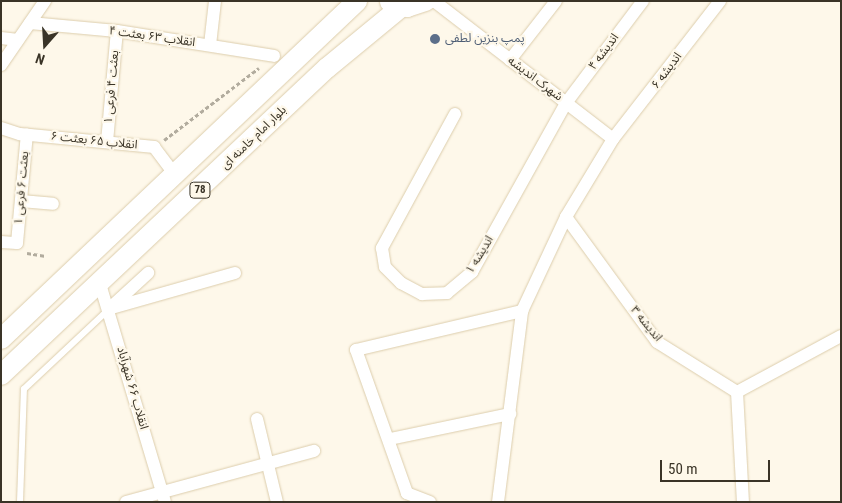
<!DOCTYPE html>
<html>
<head>
<meta charset="utf-8">
<style>
	body { margin:0 }
	#map { position:relative; width:842px; height:503px; overflow:hidden; background:#fef8ea; font-family:"Roboto Condensed","Noto Sans Arabic",sans-serif }
	div>[style] { position:absolute }
	.path>* { height:2.5px; margin-top:-1.25px; transform-origin:0; background:repeating-linear-gradient(90deg,#b2ac9e 0 4px,transparent 0 6.5px) }
	.roads { filter:drop-shadow(0 0 1px #dccdac) drop-shadow(0 0 1px #dccdac) }
	.lane>* { height:6px; margin:-3px; padding:0 3px; transform-origin:3px; border-radius:3px; background:#fff }
	.street>* { height:12px; margin:-6px; padding:0 6px; transform-origin:6px; border-radius:6px; background:#fff }
	.primary>* { height:20px; margin:-10px; padding:0 10px; transform-origin:10px; border-radius:10px; background:#fff }
	.dots>* { width:14px; height:14px; translate:-50% -50%; box-sizing:border-box; border:2px solid #fef8ea; border-radius:50% }
	span { translate:-50% -50%; white-space:nowrap; text-align:center; line-height:1.15; -webkit-text-stroke:4.5px #fef8ea; paint-order:stroke }
	.shield-label span { padding:1px 4px; background:#fef8ea; border:1px solid; border-radius:4px; -webkit-text-stroke-width:0 }
	.shield-label { font-size:11px; color:#3a3427; font-weight:700 }
	.street-label { font-size:12px; color:#3a3427 }
	.service-label { font-size:12px; color:#4e5e75 }
	.left { translate:0 -50%; text-align:left }
	.frame { position:absolute; inset:0; border:2px solid #3a3427; pointer-events:none }
	.north { position:absolute; left:20px; top:20px; width:50px; height:50px; -webkit-text-stroke:4px #fef8ea; paint-order:stroke; rotate:199deg; font-size:14px; font-weight:700; line-height:20px; text-align:center; color:#3a3427 }
	.north::after { content:''; display:block; margin:auto; width:18px; height:22px; background:#3a3427; clip-path:polygon(50% 0,100% 100%,50% 72%,0 100%) }
	.scale { position:absolute; left:660px; top:460px; width:110px; height:22px; box-sizing:border-box; border:2px solid #3a3427; border-top:0; padding-left:6px; font-size:15px; line-height:18px; white-space:nowrap; color:#3a3427; -webkit-text-stroke:4px #fef8ea; paint-order:stroke }
</style>
</head>
<body>
<div id="map">
	<div class="path">
		<i style="left:164px;top:140px;width:119px;rotate:-37.2deg"></i>
		<i style="left:27px;top:253px;width:19px;rotate:9deg"></i>
	</div>
	<div class="roads">
		<div class="lane">
			<i style="left:20px;top:502px;width:113px;rotate:-88deg"></i>
			<i style="left:24px;top:389px;width:115px;rotate:-43.2deg"></i>
		</div>
		<div class="street">
			<i style="left:434px;top:1px;width:226px;rotate:37.6deg"></i>
			<i style="left:720px;top:1px;width:175px;rotate:127.8deg"></i>
			<i style="left:613px;top:139px;width:91px;rotate:121.1deg"></i>
			<i style="left:566px;top:217px;width:155px;rotate:53.9deg"></i>
			<i style="left:657px;top:342px;width:94px;rotate:32deg"></i>
			<i style="left:737px;top:392px;width:110px;rotate:86.9deg"></i>
			<i style="left:30px;top:23px;width:87px;rotate:5.3deg"></i>
			<i style="left:117px;top:31px;width:159px;rotate:9deg"></i>
			<i style="left:1px;top:38px;width:17px;rotate:7deg"></i>
			<i style="left:210px;top:45px;width:44px;rotate:-83.5deg"></i>
			<i style="left:510px;top:60px;width:75px;rotate:-52.1deg"></i>
			<i style="left:1px;top:65px;width:78px;rotate:-55.5deg"></i>
			<i style="left:455px;top:114px;width:153px;rotate:118.6deg"></i>
			<i style="left:382px;top:248px;width:19px;rotate:81deg"></i>
			<i style="left:385px;top:267px;width:23px;rotate:45deg"></i>
			<i style="left:401px;top:283px;width:24px;rotate:28deg"></i>
			<i style="left:422px;top:294px;width:25px;rotate:-2deg"></i>
			<i style="left:447px;top:293px;width:33px;rotate:-40deg"></i>
			<i style="left:472px;top:272px;width:193px;rotate:-60.9deg"></i>
			<i style="left:566px;top:103px;width:128px;rotate:-53deg"></i>
			<i style="left:1px;top:128px;width:20px;rotate:18deg"></i>
			<i style="left:20px;top:134px;width:135px;rotate:5.5deg"></i>
			<i style="left:154px;top:147px;width:34px;rotate:53deg"></i>
			<i style="left:107px;top:142px;width:111px;rotate:-84.9deg"></i>
			<i style="left:21px;top:201px;width:32px;rotate:5deg"></i>
			<i style="left:1px;top:242px;width:16px;rotate:4deg"></i>
			<i style="left:17px;top:243px;width:109px;rotate:-84.8deg"></i>
			<i style="left:100px;top:284px;width:227px;rotate:73.4deg"></i>
			<i style="left:110px;top:308px;width:52px;rotate:-42.6deg"></i>
			<i style="left:108px;top:309px;width:132px;rotate:-15.8deg"></i>
			<i style="left:737px;top:392px;width:118px;rotate:-28.3deg"></i>
			<i style="left:257px;top:419px;width:85px;rotate:76.5deg"></i>
			<i style="left:390px;top:439px;width:123px;rotate:-11.8deg"></i>
			<i style="left:126px;top:502px;width:195px;rotate:-15.2deg"></i>
			<i style="left:430px;top:502px;width:25px;rotate:-159deg"></i>
			<i style="left:407px;top:493px;width:152px;rotate:-109.6deg"></i>
			<i style="left:356px;top:350px;width:171px;rotate:-13.2deg"></i>
			<i style="left:498px;top:502px;width:193px;rotate:-82.8deg"></i>
			<i style="left:522px;top:311px;width:104px;rotate:-64.9deg"></i>
		</div>
		<div class="primary">
			<i style="left:390px;top:2px;width:18px;rotate:16deg"></i>
			<i style="left:407px;top:7px;width:20px;rotate:-18deg"></i>
			<i style="left:1px;top:339px;width:491px;rotate:-43.5deg"></i>
			<i style="left:1px;top:375px;width:448px;rotate:-43.3deg"></i>
			<i style="left:327px;top:68px;width:96px;rotate:-39.5deg"></i>
		</div>
	</div>
	<div class="dots">
		<i style="left:435px;top:39px;background:#5c6f8a"></i>
	</div>
	<div class="shield-label">
		<span style="left:200px;top:190px">78</span>
	</div>
	<div class="street-label">
		<span style="left:152px;top:37px;rotate:8deg">انقلاب ۶۳ بعثت ۴</span>
		<span style="left:604px;top:52px;rotate:-53deg">اندیشه ۴</span>
		<span style="left:667px;top:71px;rotate:-53deg">اندیشه ۶</span>
		<span style="left:535px;top:79px;rotate:37deg">شهرک اندیشه</span>
		<span style="left:112px;top:87px;rotate:-85deg">بعثت ۴ فرعی ۱</span>
		<span style="left:254px;top:138px;rotate:-44deg">بلوار امام خامنه ای</span>
		<span style="left:94px;top:141px;rotate:6deg">انقلاب ۶۵ بعثت ۶</span>
		<span style="left:22px;top:188px;rotate:-85deg">بعثت ۶ فرعی ۱</span>
		<span style="left:480px;top:255px;rotate:-58deg">اندیشه ۱</span>
		<span style="left:646px;top:324px;rotate:51deg">اندیشه ۳</span>
		<span style="left:132px;top:388px;rotate:74deg">انقلاب ۶۶ شهرآباد</span>
	</div>
	<div class="service-label">
		<span class="left" style="left:445px;top:39px">پمپ بنزین لطفی</span>
	</div>
	<div class="frame"></div>
	<div class="north">N</div>
	<div class="scale">50 m</div>
</div>
</body>
</html>
